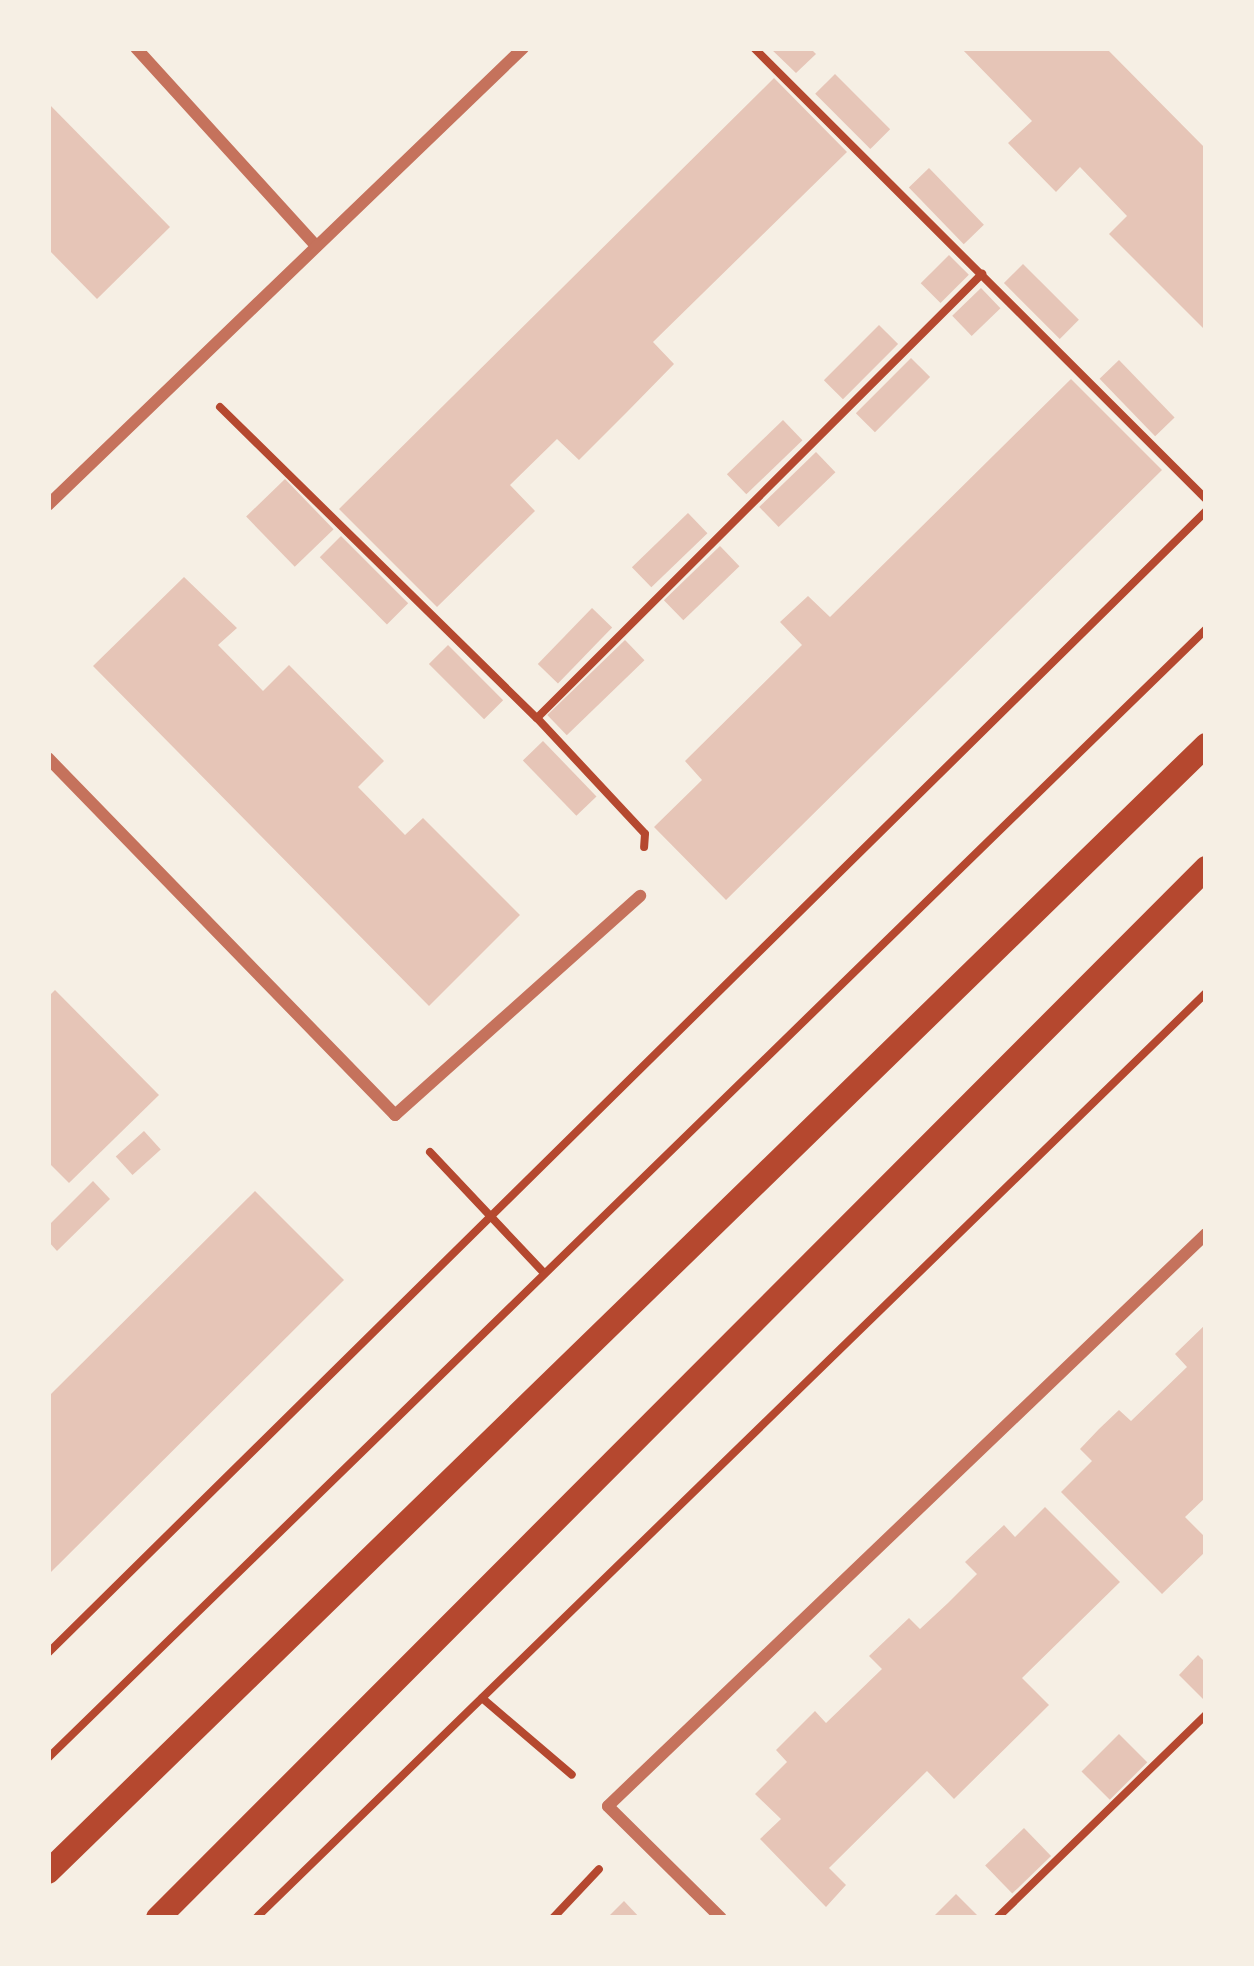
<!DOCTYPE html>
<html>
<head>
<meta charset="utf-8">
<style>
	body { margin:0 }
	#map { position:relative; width:1254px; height:1966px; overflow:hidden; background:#f6efe4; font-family:"Work Sans",sans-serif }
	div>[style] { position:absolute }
	.building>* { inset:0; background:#e6c5b7; transform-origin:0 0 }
	.path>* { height:8px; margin:-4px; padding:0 4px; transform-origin:4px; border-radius:4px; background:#b5482f }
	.minor>* { height:12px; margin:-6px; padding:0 6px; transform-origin:6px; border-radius:6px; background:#c5725c }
	.secondary>* { height:24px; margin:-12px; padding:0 12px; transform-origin:12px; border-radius:12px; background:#b5482f }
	span { translate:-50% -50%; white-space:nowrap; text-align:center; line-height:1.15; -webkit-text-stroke:10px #f6efe4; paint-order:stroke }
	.frame { position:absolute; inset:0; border:51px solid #f6efe4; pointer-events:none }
</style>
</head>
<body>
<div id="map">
	<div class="building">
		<i style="clip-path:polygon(770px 48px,810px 48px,816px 54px,796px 73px)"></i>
		<i style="clip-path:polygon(961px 48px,1106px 48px,1206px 149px,1206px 331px,1109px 234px,1127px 216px,1080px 167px,1056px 192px,1008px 143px,1032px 121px)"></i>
		<i style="left:835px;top:74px;width:78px;height:28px;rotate:45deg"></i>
		<i style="clip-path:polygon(774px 78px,847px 152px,653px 342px,674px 364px,627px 412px,579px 460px,557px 439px,510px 485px,535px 511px,437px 607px,339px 509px)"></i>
		<i style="clip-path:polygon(48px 103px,170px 227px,97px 299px,48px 249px)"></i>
		<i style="left:929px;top:168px;width:79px;height:28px;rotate:46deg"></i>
		<i style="left:949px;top:255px;width:28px;height:40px;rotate:45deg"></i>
		<i style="left:1023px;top:264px;width:79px;height:27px;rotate:45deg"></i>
		<i style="left:981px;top:288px;width:28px;height:40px;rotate:46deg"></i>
		<i style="left:879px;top:325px;width:27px;height:78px;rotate:45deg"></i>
		<i style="left:911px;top:358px;width:27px;height:78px;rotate:45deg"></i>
		<i style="left:1119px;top:360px;width:80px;height:27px;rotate:46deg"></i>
		<i style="clip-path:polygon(1071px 379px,1162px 470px,726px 900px,654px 827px,702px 780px,685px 761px,802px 645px,780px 622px,808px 596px,830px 617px)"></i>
		<i style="left:783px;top:420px;width:28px;height:78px;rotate:46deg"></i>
		<i style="left:816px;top:452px;width:28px;height:79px;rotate:46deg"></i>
		<i style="left:285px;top:479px;width:70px;height:54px;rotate:46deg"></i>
		<i style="left:688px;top:513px;width:28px;height:78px;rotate:46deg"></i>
		<i style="left:341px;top:536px;width:95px;height:30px;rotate:45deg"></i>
		<i style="left:720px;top:546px;width:28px;height:78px;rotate:46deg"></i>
		<i style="clip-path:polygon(184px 577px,237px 628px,218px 645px,263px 691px,289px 665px,384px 761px,358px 787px,405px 835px,423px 818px,520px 915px,429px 1006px,93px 666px)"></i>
		<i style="left:592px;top:608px;width:28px;height:78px;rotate:44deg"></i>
		<i style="left:625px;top:640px;width:28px;height:108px;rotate:46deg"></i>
		<i style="left:448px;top:645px;width:78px;height:27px;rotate:45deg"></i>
		<i style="left:543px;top:741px;width:77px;height:28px;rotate:46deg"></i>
		<i style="clip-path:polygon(55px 990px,159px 1095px,69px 1183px,48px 1162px,48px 997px)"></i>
		<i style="left:144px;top:1131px;width:25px;height:38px;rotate:48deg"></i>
		<i style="clip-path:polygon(93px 1181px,110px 1199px,57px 1251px,48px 1241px,48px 1226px)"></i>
		<i style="clip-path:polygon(255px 1191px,344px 1280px,48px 1575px,48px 1397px)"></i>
		<i style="clip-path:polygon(1206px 1324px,1206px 1497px,1185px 1517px,1206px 1538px,1206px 1551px,1162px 1594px,1061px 1492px,1092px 1461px,1080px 1449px,1099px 1429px,1119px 1410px,1131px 1421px,1187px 1367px,1175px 1354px)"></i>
		<i style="clip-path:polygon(1045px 1507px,1120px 1582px,1022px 1678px,1049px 1705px,954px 1799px,927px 1771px,829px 1868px,846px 1885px,826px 1907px,760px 1839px,781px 1819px,755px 1794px,787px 1762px,776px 1750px,815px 1711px,826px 1723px,882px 1669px,869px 1656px,909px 1618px,920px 1629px,948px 1603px,977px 1574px,965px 1562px,1004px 1525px,1015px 1537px)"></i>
		<i style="clip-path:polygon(1198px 1655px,1206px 1663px,1206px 1702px,1179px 1675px)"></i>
		<i style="left:1119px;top:1734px;width:40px;height:53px;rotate:45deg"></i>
		<i style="left:1024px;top:1828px;width:39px;height:54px;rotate:46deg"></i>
		<i style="clip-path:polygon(956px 1894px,980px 1918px,932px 1918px)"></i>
		<i style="clip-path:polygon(624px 1901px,640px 1918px,607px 1918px)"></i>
	</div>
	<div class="path">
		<i style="left:754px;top:48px;width:639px;rotate:44.94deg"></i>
		<i style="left:220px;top:407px;width:444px;rotate:44.5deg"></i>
		<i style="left:537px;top:718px;width:158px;rotate:47deg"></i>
		<i style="left:645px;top:834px;width:13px;rotate:94deg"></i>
		<i style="left:537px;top:718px;width:629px;rotate:-44.94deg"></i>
		<i style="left:430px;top:1152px;width:166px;rotate:46.7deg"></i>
		<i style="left:48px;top:1653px;width:1626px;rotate:-44.6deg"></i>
		<i style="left:482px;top:1698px;width:118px;rotate:40.5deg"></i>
		<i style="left:48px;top:1758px;width:1617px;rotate:-44.27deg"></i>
		<i style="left:256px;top:1918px;width:1326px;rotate:-44.24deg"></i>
		<i style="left:553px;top:1918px;width:67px;rotate:-46.8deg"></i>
		<i style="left:997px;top:1918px;width:291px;rotate:-44.2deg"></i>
	</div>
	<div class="minor">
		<i style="left:136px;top:48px;width:268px;rotate:47.7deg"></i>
		<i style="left:48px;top:505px;width:659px;rotate:-43.89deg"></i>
		<i style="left:48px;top:758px;width:498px;rotate:45.8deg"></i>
		<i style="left:395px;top:1115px;width:329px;rotate:-41.8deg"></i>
		<i style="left:721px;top:1918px;width:159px;rotate:-135.3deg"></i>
		<i style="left:608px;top:1806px;width:828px;rotate:-43.73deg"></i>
	</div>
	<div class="secondary">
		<i style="left:48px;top:1872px;width:1616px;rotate:-44.22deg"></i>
		<i style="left:158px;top:1918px;width:1484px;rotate:-45.05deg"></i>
	</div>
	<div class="frame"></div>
</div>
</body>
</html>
